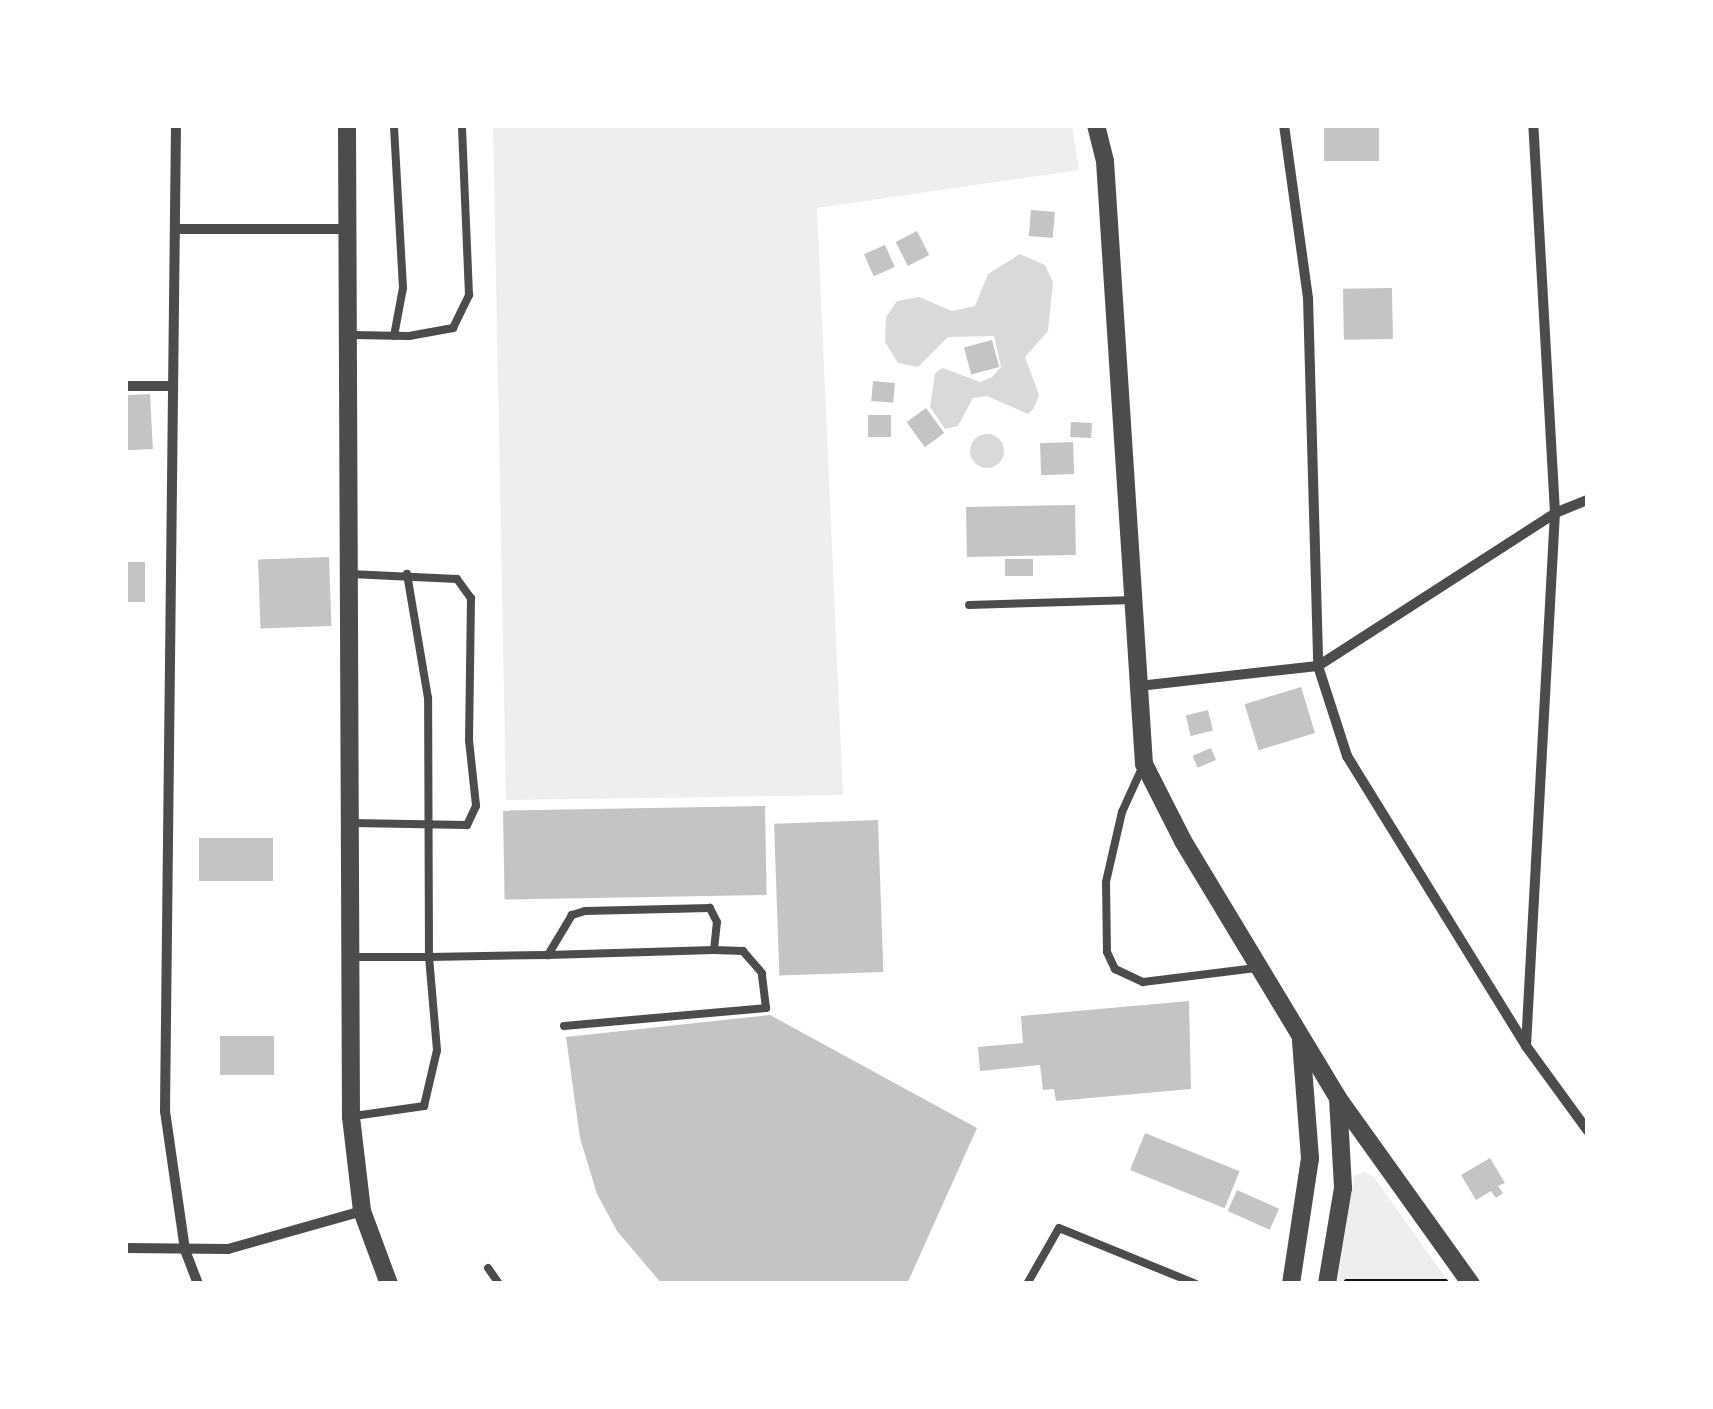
<!DOCTYPE html>
<html>
<head>
<meta charset="utf-8">
<style>
	body { margin:0 }
	#map { position:relative; width:1713px; height:1409px; overflow:hidden; background:#fff; font-family:Arial,sans-serif }
	div>[style] { position:absolute }
	.green>* { inset:0; background:#eee }
	.water>* { inset:0; background:#d9d9d9 }
	.round { border-radius:50% }
	.building>* { inset:0; background:#c4c4c4; transform-origin:0 0 }
	.path>* { height:5px; margin:-2.5px; padding:0 2.5px; transform-origin:2.5px; border-radius:2.5px; background:#111 }
	.service>* { height:8px; margin:-4px; padding:0 4px; transform-origin:4px; border-radius:4px; background:#4c4c4c }
	.minor>* { height:10px; margin:-5px; padding:0 5px; transform-origin:5px; border-radius:5px; background:#4c4c4c }
	.tertiary>* { height:18px; margin:-9px; padding:0 9px; transform-origin:9px; border-radius:9px; background:#4c4c4c }
	span { translate:-50% -50%; white-space:nowrap; text-align:center; line-height:1.15; -webkit-text-stroke:10px #fff; paint-order:stroke }
	.frame { position:absolute; inset:0; border:128px solid #fff; pointer-events:none }
</style>
</head>
<body>
<div id="map">
	<div class="green">
		<i style="clip-path:polygon(493px 125px,1072px 125px,1079px 170px,817px 208px,843px 795px,506px 800px)"></i>
		<i style="clip-path:polygon(1364px 1172px,1374px 1177px,1450px 1284px,1337px 1284px,1354px 1175px)"></i>
	</div>
	<div class="water">
		<i style="clip-path:polygon(1020px 254px,1045px 265px,1053px 282px,1048px 331px,1025px 357px,1039px 395px,1034px 408px,1028px 414px,987px 396px,973px 398px,958px 426px,945px 429px,930px 407px,935px 373px,943px 368px,980px 382px,992px 377px,1001px 367px,994px 336px,948px 337px,918px 367px,898px 363px,885px 342px,886px 317px,897px 301px,919px 297px,952px 311px,975px 306px,988px 274px)"></i>
		<i class="round" style="left:970px;top:434px;width:34px;height:34px"></i>
	</div>
	<div class="building">
		<i style="left:1324px;top:125px;width:55px;height:36px"></i>
		<i style="left:1031px;top:210px;width:24px;height:26px;rotate:5deg"></i>
		<i style="left:917px;top:231px;width:27px;height:24px;rotate:63deg"></i>
		<i style="left:885px;top:245px;width:24px;height:23px;rotate:66deg"></i>
		<i style="left:1392px;top:288px;width:51px;height:49px;rotate:89deg"></i>
		<i style="left:992px;top:340px;width:28px;height:29px;rotate:75deg"></i>
		<i style="left:873px;top:381px;width:22px;height:20px;rotate:5deg"></i>
		<i style="left:150px;top:394px;width:55px;height:25px;rotate:87deg"></i>
		<i style="left:926px;top:408px;width:31px;height:24px;rotate:54deg"></i>
		<i style="left:891px;top:415px;width:22px;height:23px;rotate:90deg"></i>
		<i style="left:1071px;top:422px;width:21px;height:15px;rotate:3deg"></i>
		<i style="left:1073px;top:442px;width:32px;height:33px;rotate:88deg"></i>
		<i style="left:1075px;top:505px;width:50px;height:109px;rotate:89deg"></i>
		<i style="left:329px;top:557px;width:69px;height:71px;rotate:88deg"></i>
		<i style="left:1033px;top:559px;width:17px;height:28px;rotate:90deg"></i>
		<i style="left:125px;top:562px;width:20px;height:40px"></i>
		<i style="left:1301px;top:687px;width:48px;height:59px;rotate:73deg"></i>
		<i style="left:1208px;top:710px;width:21px;height:23px;rotate:76deg"></i>
		<i style="left:1211px;top:748px;width:13px;height:20px;rotate:67deg"></i>
		<i style="left:765px;top:806px;width:89px;height:262px;rotate:89deg"></i>
		<i style="left:878px;top:820px;width:152px;height:104px;rotate:88deg"></i>
		<i style="left:273px;top:838px;width:43px;height:74px;rotate:90deg"></i>
		<i style="clip-path:polygon(1189px 1001px,1191px 1089px,1056px 1101px,1054px 1089px,1043px 1090px,1040px 1065px,980px 1071px,978px 1047px,1023px 1043px,1021px 1016px)"></i>
		<i style="clip-path:polygon(770px 1015px,977px 1128px,907px 1284px,662px 1284px,617px 1231px,597px 1194px,580px 1138px,566px 1037px)"></i>
		<i style="left:220px;top:1036px;width:54px;height:39px"></i>
		<i style="left:1145px;top:1133px;width:102px;height:40px;rotate:22deg"></i>
		<i style="clip-path:polygon(1490px 1158px,1505px 1183px,1498px 1186px,1503px 1193px,1496px 1198px,1491px 1191px,1476px 1200px,1461px 1175px)"></i>
		<i style="left:1237px;top:1190px;width:46px;height:23px;rotate:24deg"></i>
	</div>
	<div class="path">
		<i style="left:1346px;top:1281px;width:99px"></i>
	</div>
	<div class="service">
		<i style="left:351px;top:335px;width:58px;rotate:1deg"></i>
		<i style="left:409px;top:336px;width:45px;rotate:-10.3deg"></i>
		<i style="left:453px;top:328px;width:37px;rotate:-64deg"></i>
		<i style="left:469px;top:295px;width:170px;rotate:-92.4deg"></i>
		<i style="left:394px;top:336px;width:49px;rotate:-79.4deg"></i>
		<i style="left:403px;top:288px;width:163px;rotate:-93.2deg"></i>
		<i style="left:350px;top:574px;width:107px;rotate:2.7deg"></i>
		<i style="left:457px;top:579px;width:24px;rotate:54deg"></i>
		<i style="left:471px;top:598px;width:142px;rotate:90.8deg"></i>
		<i style="left:469px;top:740px;width:66px;rotate:83.9deg"></i>
		<i style="left:476px;top:806px;width:21px;rotate:115deg"></i>
		<i style="left:467px;top:825px;width:115px;rotate:-179deg"></i>
		<i style="left:969px;top:605px;width:165px;rotate:-1.7deg"></i>
		<i style="left:1142px;top:768px;width:48px;rotate:114.4deg"></i>
		<i style="left:1122px;top:812px;width:72px;rotate:102.9deg"></i>
		<i style="left:1106px;top:882px;width:70px;rotate:89.2deg"></i>
		<i style="left:1107px;top:952px;width:19px;rotate:65deg"></i>
		<i style="left:1115px;top:969px;width:31px;rotate:25deg"></i>
		<i style="left:1143px;top:982px;width:114px;rotate:-7.1deg"></i>
		<i style="left:353px;top:957px;width:76px"></i>
		<i style="left:429px;top:957px;width:119px;rotate:-1deg"></i>
		<i style="left:548px;top:955px;width:166px;rotate:-1.7deg"></i>
		<i style="left:714px;top:950px;width:28px;rotate:-84deg"></i>
		<i style="left:717px;top:922px;width:16px;rotate:-117deg"></i>
		<i style="left:710px;top:908px;width:125px;rotate:178.6deg"></i>
		<i style="left:585px;top:911px;width:14px;rotate:163deg"></i>
		<i style="left:572px;top:915px;width:47px;rotate:121deg"></i>
		<i style="left:564px;top:1026px;width:203px;rotate:-5.1deg"></i>
		<i style="left:766px;top:1008px;width:35px;rotate:-97deg"></i>
		<i style="left:762px;top:973px;width:29px;rotate:-131deg"></i>
		<i style="left:743px;top:951px;width:29px;rotate:-178deg"></i>
		<i style="left:354px;top:1116px;width:71px;rotate:-8.1deg"></i>
		<i style="left:424px;top:1106px;width:57px;rotate:-76.9deg"></i>
		<i style="left:437px;top:1050px;width:93px;rotate:-94.9deg"></i>
		<i style="left:429px;top:957px;width:259px;rotate:-90.2deg"></i>
		<i style="left:428px;top:698px;width:126px;rotate:-99.6deg"></i>
		<i style="left:488px;top:1268px;width:19px;rotate:55deg"></i>
		<i style="left:1027px;top:1284px;width:64px;rotate:-60.3deg"></i>
		<i style="left:1059px;top:1228px;width:148px;rotate:22.2deg"></i>
	</div>
	<div class="minor">
		<i style="left:176px;top:125px;width:986px;rotate:90.64deg"></i>
		<i style="left:165px;top:1111px;width:140px;rotate:81.8deg"></i>
		<i style="left:185px;top:1250px;width:36px;rotate:69deg"></i>
		<i style="left:1284px;top:125px;width:175px;rotate:82.1deg"></i>
		<i style="left:1308px;top:298px;width:368px;rotate:88.4deg"></i>
		<i style="left:1318px;top:666px;width:95px;rotate:72.1deg"></i>
		<i style="left:1347px;top:756px;width:341px;rotate:58.3deg"></i>
		<i style="left:1526px;top:1046px;width:105px;rotate:53.9deg"></i>
		<i style="left:177px;top:229px;width:173px"></i>
		<i style="left:125px;top:386px;width:47px"></i>
		<i style="left:1139px;top:686px;width:180px;rotate:-6.4deg"></i>
		<i style="left:1318px;top:666px;width:282px;rotate:-32.8deg"></i>
		<i style="left:1555px;top:513px;width:35px;rotate:-22deg"></i>
		<i style="left:1526px;top:1046px;width:534px;rotate:-86.89deg"></i>
		<i style="left:1555px;top:513px;width:389px;rotate:-93.2deg"></i>
		<i style="left:125px;top:1248px;width:103px;rotate:0.6deg"></i>
		<i style="left:228px;top:1249px;width:139px;rotate:-15.8deg"></i>
	</div>
	<div class="tertiary">
		<i style="left:347px;top:125px;width:992px;rotate:89.77deg"></i>
		<i style="left:351px;top:1117px;width:95px;rotate:83.3deg"></i>
		<i style="left:362px;top:1211px;width:78px;rotate:69.7deg"></i>
		<i style="left:1096px;top:125px;width:37px;rotate:76deg"></i>
		<i style="left:1105px;top:161px;width:604px;rotate:86.3deg"></i>
		<i style="left:1144px;top:764px;width:86px;rotate:63.1deg"></i>
		<i style="left:1183px;top:841px;width:300px;rotate:58.9deg"></i>
		<i style="left:1338px;top:1098px;width:90px;rotate:86.8deg"></i>
		<i style="left:1343px;top:1188px;width:97px;rotate:99.5deg"></i>
		<i style="left:1340px;top:1101px;width:225px;rotate:54.4deg"></i>
		<i style="left:1291px;top:1284px;width:127px;rotate:-81.4deg"></i>
		<i style="left:1310px;top:1158px;width:117px;rotate:-94.4deg"></i>
	</div>
	<div class="frame"></div>
</div>
</body>
</html>
